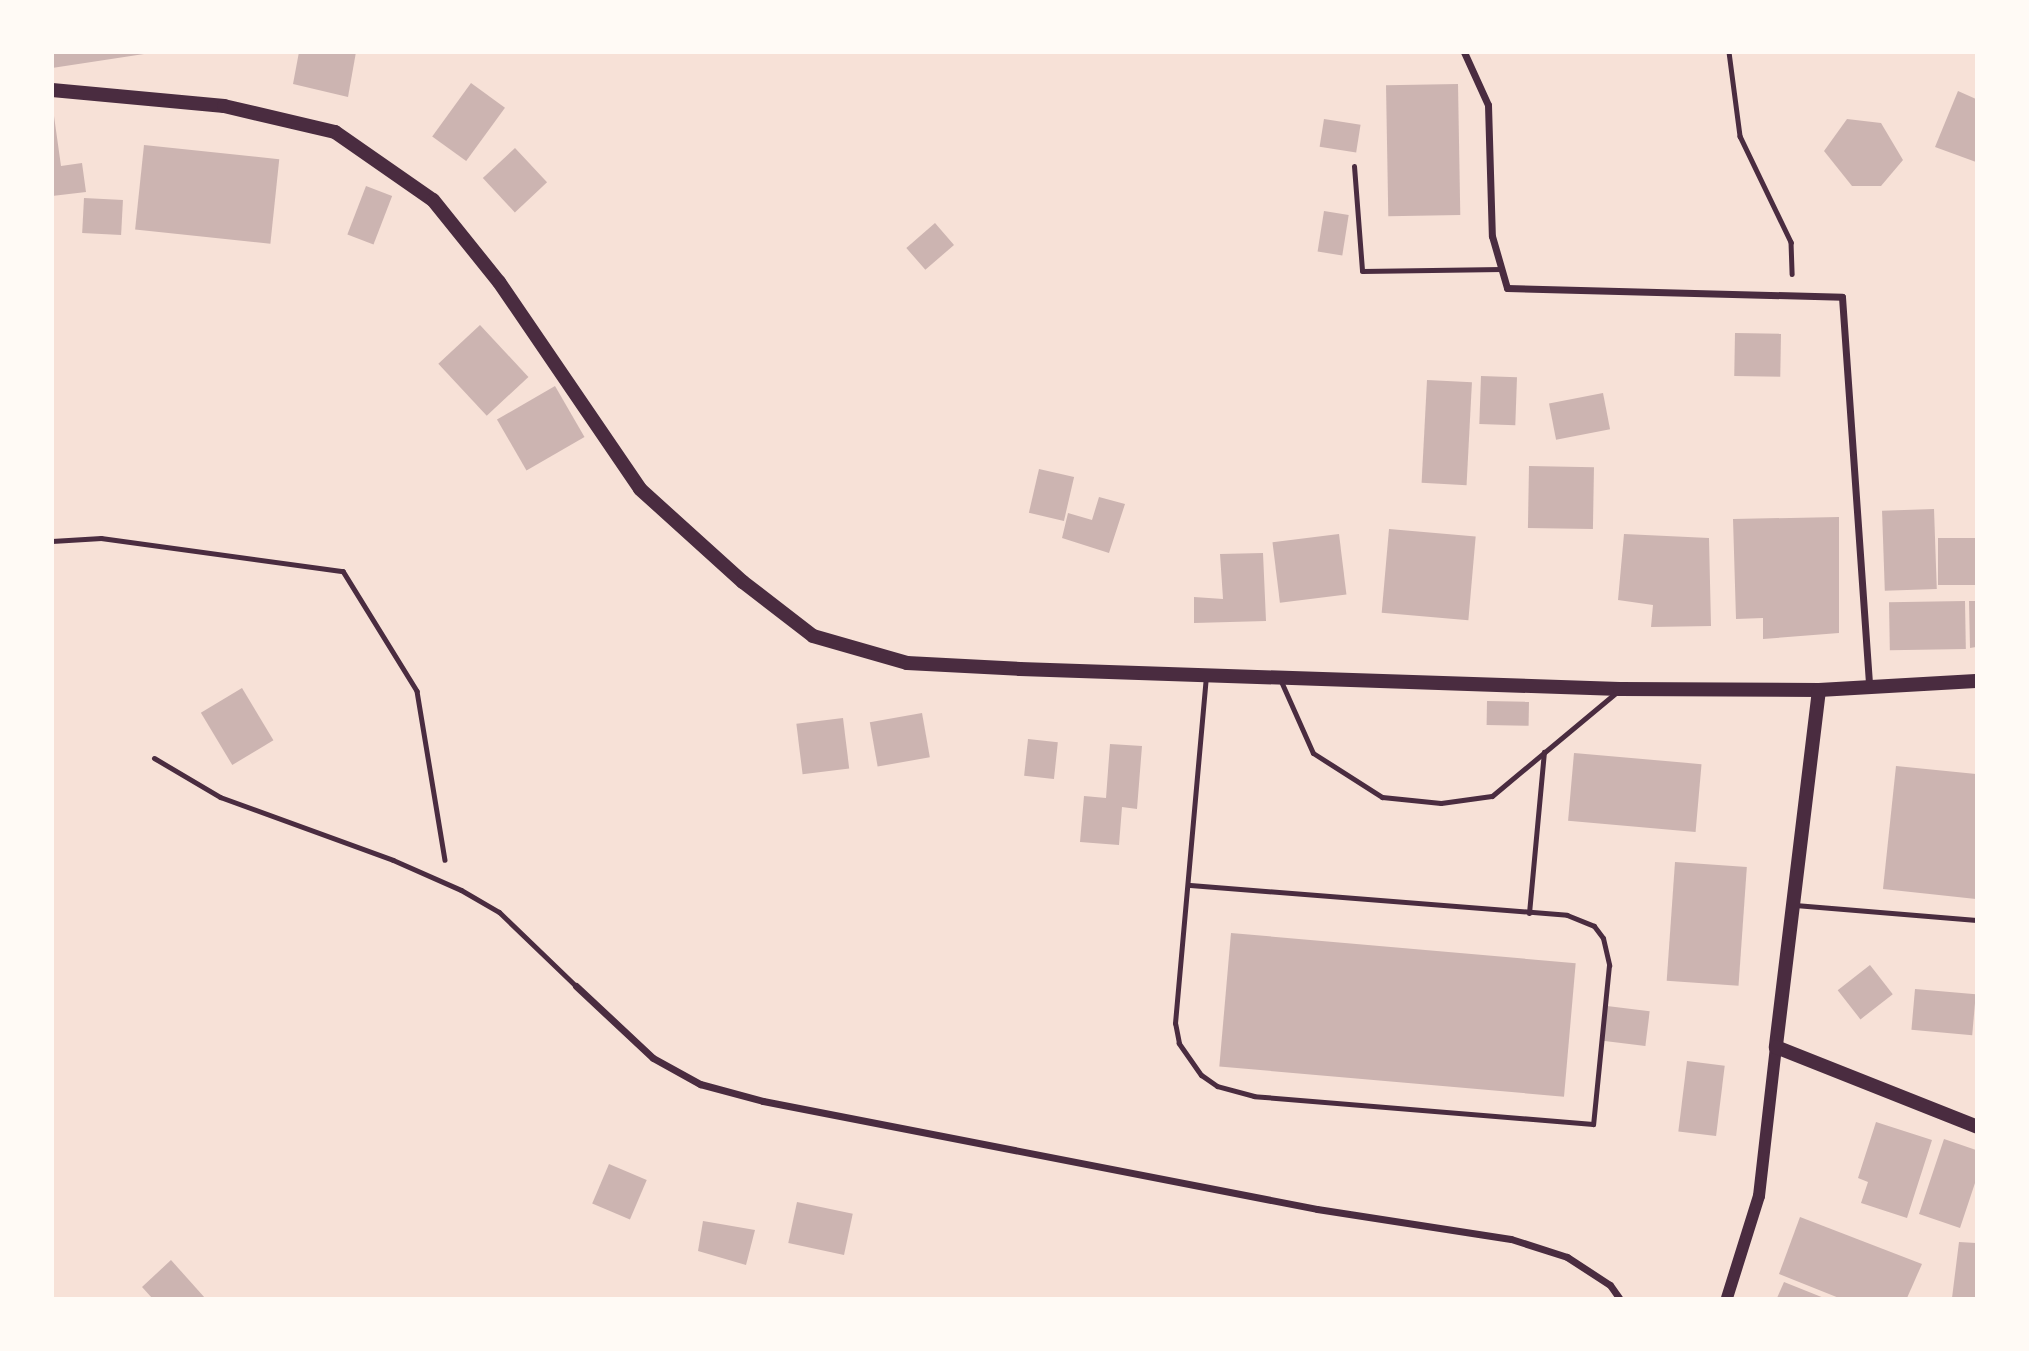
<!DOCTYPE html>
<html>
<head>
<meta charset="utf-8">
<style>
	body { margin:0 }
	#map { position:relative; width:2029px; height:1351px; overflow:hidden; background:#f7e1d7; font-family:Literata,serif }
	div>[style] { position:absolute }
	.building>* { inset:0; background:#ccb4b1; transform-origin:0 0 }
	.path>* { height:4.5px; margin:-2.25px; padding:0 2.25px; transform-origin:2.25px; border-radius:2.25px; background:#4a2c40 }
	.service>* { height:5px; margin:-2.5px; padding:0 2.5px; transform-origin:2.5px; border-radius:2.5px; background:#4a2c40 }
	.minor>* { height:7px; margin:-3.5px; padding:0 3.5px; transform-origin:3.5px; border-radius:3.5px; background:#4a2c40 }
	.tertiary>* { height:12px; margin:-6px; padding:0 6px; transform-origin:6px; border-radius:6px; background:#4a2c40 }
	.secondary>* { height:14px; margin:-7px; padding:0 7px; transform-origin:7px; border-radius:7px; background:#4a2c40 }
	span { translate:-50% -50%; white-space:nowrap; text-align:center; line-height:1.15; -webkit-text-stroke:6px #fffaf5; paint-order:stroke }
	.frame { position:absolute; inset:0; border:54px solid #fffaf5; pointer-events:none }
</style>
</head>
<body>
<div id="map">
	<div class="building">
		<i style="clip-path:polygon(52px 52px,144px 52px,144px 54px,52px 68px)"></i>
		<i style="clip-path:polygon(299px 52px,356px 52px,348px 97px,293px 84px)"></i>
		<i style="left:471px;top:83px;width:42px;height:66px;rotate:36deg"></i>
		<i style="left:1458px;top:84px;width:131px;height:72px;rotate:89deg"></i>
		<i style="clip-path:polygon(1958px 91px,1976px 99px,1976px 162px,1935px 147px)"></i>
		<i style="clip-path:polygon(54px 116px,61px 166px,82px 163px,86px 192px,52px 196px)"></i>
		<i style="left:1324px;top:119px;width:37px;height:28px;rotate:9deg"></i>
		<i style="clip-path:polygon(1847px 119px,1881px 123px,1903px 160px,1881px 186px,1852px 186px,1824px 151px)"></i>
		<i style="left:144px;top:145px;width:136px;height:85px;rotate:6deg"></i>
		<i style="left:515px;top:148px;width:47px;height:44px;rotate:47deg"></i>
		<i style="left:366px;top:186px;width:28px;height:52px;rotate:21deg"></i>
		<i style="left:84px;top:198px;width:39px;height:35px;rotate:3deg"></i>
		<i style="left:1324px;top:211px;width:25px;height:41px;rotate:9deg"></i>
		<i style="left:935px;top:223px;width:29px;height:38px;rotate:49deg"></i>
		<i style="left:480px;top:325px;width:71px;height:57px;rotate:47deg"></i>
		<i style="left:1735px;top:333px;width:46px;height:43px;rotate:1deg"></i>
		<i style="left:1481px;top:376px;width:36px;height:48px;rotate:2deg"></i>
		<i style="left:1427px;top:380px;width:45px;height:103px;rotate:3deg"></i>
		<i style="left:555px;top:386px;width:59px;height:67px;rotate:60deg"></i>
		<i style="left:1603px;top:393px;width:37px;height:55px;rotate:79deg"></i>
		<i style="left:1529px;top:466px;width:65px;height:62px;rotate:1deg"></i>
		<i style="left:1039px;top:469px;width:36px;height:45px;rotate:13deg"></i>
		<i style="clip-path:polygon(1099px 497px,1125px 504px,1109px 553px,1062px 538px,1068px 513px,1092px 520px)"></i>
		<i style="left:1934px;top:509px;width:80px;height:52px;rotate:88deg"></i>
		<i style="clip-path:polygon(1839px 517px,1839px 633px,1763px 639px,1763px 618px,1736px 619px,1733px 519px)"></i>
		<i style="left:1389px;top:529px;width:87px;height:84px;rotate:5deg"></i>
		<i style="left:1339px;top:534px;width:61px;height:67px;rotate:83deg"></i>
		<i style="clip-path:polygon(1624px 534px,1709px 538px,1711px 626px,1651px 627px,1653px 605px,1618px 600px)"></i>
		<i style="left:1938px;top:538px;width:38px;height:47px"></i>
		<i style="clip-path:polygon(1263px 553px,1266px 621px,1194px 623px,1194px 597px,1223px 599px,1220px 554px)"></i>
		<i style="left:1965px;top:601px;width:48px;height:76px;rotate:89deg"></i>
		<i style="clip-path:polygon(1969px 601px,1976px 601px,1976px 647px,1970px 648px)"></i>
		<i style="left:242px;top:688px;width:61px;height:48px;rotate:59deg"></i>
		<i style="left:1487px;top:701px;width:42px;height:24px;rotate:1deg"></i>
		<i style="left:922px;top:713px;width:45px;height:53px;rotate:80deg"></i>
		<i style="left:843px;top:718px;width:51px;height:47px;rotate:83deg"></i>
		<i style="left:1028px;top:739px;width:30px;height:37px;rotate:6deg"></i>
		<i style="clip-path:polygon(1110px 744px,1142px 746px,1137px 809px,1122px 807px,1119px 845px,1080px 842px,1084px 796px,1106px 798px)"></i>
		<i style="left:1574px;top:753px;width:128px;height:68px;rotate:5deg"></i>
		<i style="clip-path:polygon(1896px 766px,1976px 774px,1976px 899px,1883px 889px)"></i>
		<i style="left:1675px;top:862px;width:72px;height:119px;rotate:4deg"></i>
		<i style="left:1231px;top:933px;width:346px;height:134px;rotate:5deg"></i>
		<i style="left:1870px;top:965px;width:37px;height:41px;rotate:52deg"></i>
		<i style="left:1915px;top:989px;width:61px;height:41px;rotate:5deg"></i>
		<i style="left:1607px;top:1006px;width:43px;height:35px;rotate:7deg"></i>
		<i style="left:1687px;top:1061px;width:38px;height:71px;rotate:7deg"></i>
		<i style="clip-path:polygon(1876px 1122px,1932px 1140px,1907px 1218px,1861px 1203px,1868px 1182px,1858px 1178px)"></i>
		<i style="clip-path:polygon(1944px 1139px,1976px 1150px,1976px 1180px,1960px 1228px,1919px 1214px)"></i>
		<i style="left:609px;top:1164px;width:41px;height:43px;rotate:23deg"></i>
		<i style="left:797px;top:1202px;width:57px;height:42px;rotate:12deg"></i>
		<i style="clip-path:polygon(1800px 1217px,1922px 1264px,1907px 1298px,1839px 1298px,1779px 1274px)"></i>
		<i style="clip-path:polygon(703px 1221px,755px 1230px,746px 1265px,698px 1251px)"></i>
		<i style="clip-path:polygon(1959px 1242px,1976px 1243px,1976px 1298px,1952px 1298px)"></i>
		<i style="clip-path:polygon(171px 1260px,205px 1298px,152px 1298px,142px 1287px)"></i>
		<i style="clip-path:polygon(1784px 1282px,1824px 1298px,1777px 1298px)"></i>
	</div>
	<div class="path">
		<i style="left:1729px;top:52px;width:85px;rotate:82.5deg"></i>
		<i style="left:1740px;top:136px;width:118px;rotate:64.3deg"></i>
		<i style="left:1791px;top:242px;width:32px;rotate:88deg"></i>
		<i style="left:52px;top:541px;width:49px;rotate:-3.5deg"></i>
		<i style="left:101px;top:538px;width:244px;rotate:7.8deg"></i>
		<i style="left:343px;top:571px;width:141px;rotate:58.3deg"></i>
		<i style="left:417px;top:691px;width:171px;rotate:80.6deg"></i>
	</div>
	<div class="service">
		<i style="left:1354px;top:166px;width:105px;rotate:85.6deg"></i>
		<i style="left:1362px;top:271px;width:140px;rotate:-0.8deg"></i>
		<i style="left:1280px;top:679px;width:81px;rotate:66deg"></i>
		<i style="left:1313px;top:753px;width:82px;rotate:32.5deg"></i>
		<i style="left:1382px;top:797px;width:59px;rotate:5.8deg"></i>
		<i style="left:1441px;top:803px;width:51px;rotate:-7.8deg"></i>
		<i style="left:1492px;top:796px;width:164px;rotate:-39.8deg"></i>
		<i style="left:154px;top:758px;width:77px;rotate:30.6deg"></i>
		<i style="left:220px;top:797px;width:184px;rotate:20deg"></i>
		<i style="left:393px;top:860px;width:74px;rotate:23.8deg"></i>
		<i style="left:461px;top:890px;width:44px;rotate:30.1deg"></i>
		<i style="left:499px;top:912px;width:107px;rotate:43.9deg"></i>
		<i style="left:1190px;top:885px;width:378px;rotate:4.5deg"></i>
		<i style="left:1567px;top:915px;width:29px;rotate:22deg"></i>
		<i style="left:1594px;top:926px;width:15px;rotate:53deg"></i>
		<i style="left:1603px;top:938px;width:28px;rotate:77deg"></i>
		<i style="left:1609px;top:965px;width:160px;rotate:95.7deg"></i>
		<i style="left:1593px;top:1124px;width:340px;rotate:-175.3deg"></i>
		<i style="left:1254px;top:1096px;width:38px;rotate:-165deg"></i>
		<i style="left:1217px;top:1086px;width:19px;rotate:-145deg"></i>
		<i style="left:1201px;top:1075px;width:39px;rotate:-125deg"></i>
		<i style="left:1179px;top:1043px;width:20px;rotate:-101deg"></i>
		<i style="left:1175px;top:1023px;width:348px;rotate:-84.9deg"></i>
		<i style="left:1795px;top:905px;width:182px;rotate:4.7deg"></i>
		<i style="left:1529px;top:913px;width:162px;rotate:-84.7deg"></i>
	</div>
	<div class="minor">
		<i style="left:1464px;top:52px;width:58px;rotate:65.6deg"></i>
		<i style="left:1488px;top:105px;width:131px;rotate:88.3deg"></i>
		<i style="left:1492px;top:236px;width:54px;rotate:73.9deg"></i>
		<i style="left:1507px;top:288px;width:335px;rotate:1.5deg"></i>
		<i style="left:1842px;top:297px;width:391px;rotate:86deg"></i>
		<i style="left:576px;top:986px;width:105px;rotate:43.1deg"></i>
		<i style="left:653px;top:1058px;width:54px;rotate:29deg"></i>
		<i style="left:700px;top:1084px;width:65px;rotate:15.1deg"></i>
		<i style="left:763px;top:1101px;width:564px;rotate:11.03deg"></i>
		<i style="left:1317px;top:1209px;width:196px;rotate:8.8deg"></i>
		<i style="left:1511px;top:1239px;width:59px;rotate:17.8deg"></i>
		<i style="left:1567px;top:1257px;width:51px;rotate:33.1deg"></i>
		<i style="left:1610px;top:1285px;width:16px;rotate:55deg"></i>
	</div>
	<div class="tertiary">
		<i style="left:1727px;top:1298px;width:107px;rotate:-72.6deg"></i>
		<i style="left:1759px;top:1196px;width:150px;rotate:-83.5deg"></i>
	</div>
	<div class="secondary">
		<i style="left:52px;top:90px;width:173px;rotate:5.3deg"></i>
		<i style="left:224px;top:106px;width:114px;rotate:13.2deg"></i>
		<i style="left:335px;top:132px;width:119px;rotate:34.8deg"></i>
		<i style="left:433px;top:200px;width:105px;rotate:51.2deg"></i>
		<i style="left:499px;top:282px;width:250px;rotate:55.7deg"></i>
		<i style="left:640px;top:489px;width:139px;rotate:42.1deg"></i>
		<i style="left:743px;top:582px;width:88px;rotate:37.6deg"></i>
		<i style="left:813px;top:636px;width:98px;rotate:16deg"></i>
		<i style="left:907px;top:663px;width:113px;rotate:3deg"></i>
		<i style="left:1020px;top:669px;width:600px;rotate:1.91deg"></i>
		<i style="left:1620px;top:689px;width:199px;rotate:0.3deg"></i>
		<i style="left:1819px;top:690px;width:157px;rotate:-3.3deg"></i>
		<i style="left:1819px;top:690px;width:360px;rotate:96.9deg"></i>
		<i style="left:1776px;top:1047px;width:215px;rotate:21.6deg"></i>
	</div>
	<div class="frame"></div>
</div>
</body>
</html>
